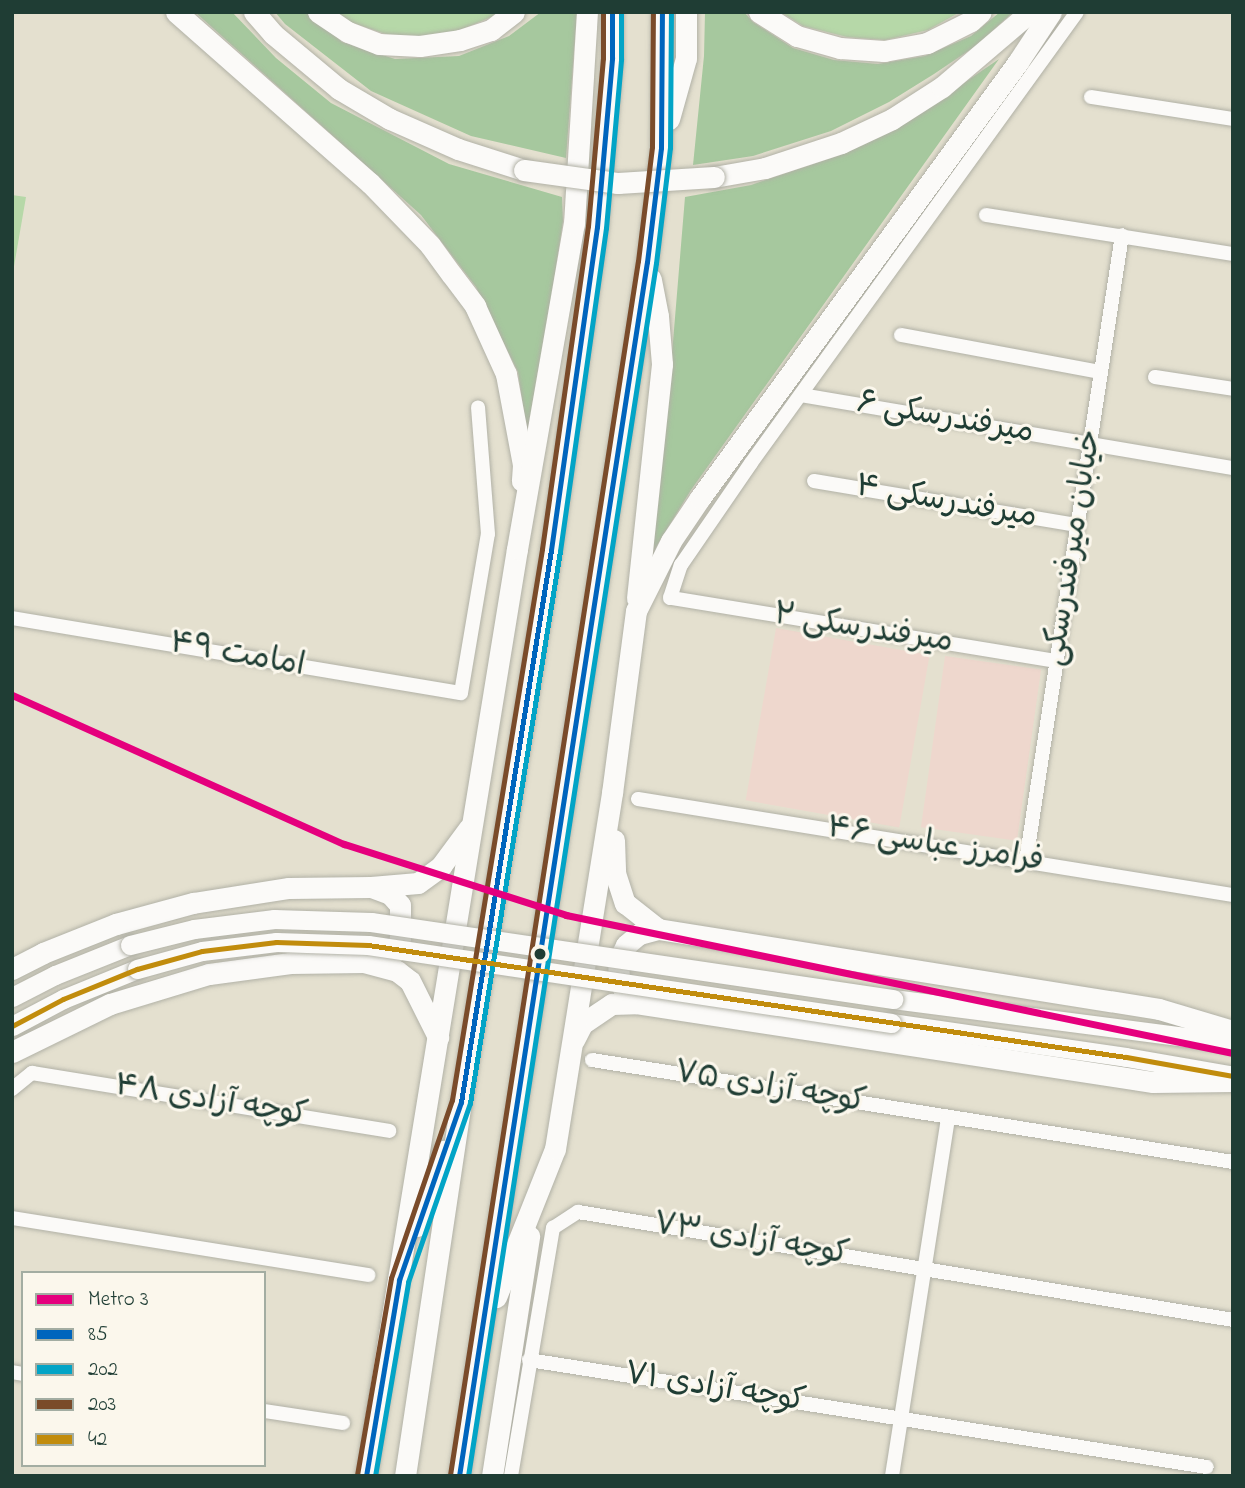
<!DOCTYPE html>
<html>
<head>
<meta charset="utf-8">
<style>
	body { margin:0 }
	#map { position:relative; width:1245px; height:1488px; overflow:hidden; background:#e4e0cf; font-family:"Indie Flower","Playpen Sans Arabic",sans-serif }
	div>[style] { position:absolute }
	.built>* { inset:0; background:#eed7cd; transform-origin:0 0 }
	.green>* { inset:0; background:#b6d8a8 }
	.forest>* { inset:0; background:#a6c89e }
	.roads { filter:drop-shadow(0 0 2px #b1b1a6) drop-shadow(0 0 2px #b1b1a6) }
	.minor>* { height:14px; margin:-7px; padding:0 7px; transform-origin:7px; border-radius:7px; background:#fbfaf8 }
	.major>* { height:19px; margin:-9.5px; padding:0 9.5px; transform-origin:9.5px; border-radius:9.5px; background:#fbfaf8 }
	.highway>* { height:21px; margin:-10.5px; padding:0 10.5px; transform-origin:10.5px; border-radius:10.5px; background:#fbfaf8 }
	.bridges { filter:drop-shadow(0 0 2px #b1b1a6) drop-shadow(0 0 2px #b1b1a6) }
	.major-bridge>* { height:19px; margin:-9.5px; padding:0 9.5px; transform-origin:9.5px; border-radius:9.5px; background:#fbfaf8 }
	.highway-bridge>* { height:21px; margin:-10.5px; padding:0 10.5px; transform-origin:10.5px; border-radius:10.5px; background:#fbfaf8 }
	.bus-1>* { height:5px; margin:-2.5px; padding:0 2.5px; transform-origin:2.5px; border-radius:2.5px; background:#0065bd }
	.bus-2>* { height:5px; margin:-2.5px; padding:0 2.5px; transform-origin:2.5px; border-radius:2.5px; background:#02a4c6 }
	.bus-3>* { height:5px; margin:-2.5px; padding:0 2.5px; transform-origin:2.5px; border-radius:2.5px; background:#7a4b2a }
	.bus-4>* { height:5px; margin:-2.5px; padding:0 2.5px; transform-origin:2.5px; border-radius:2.5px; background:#c18c0d }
	.metro-1>* { height:7px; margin:-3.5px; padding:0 3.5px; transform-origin:3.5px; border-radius:3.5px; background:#e5007d }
	.dots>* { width:19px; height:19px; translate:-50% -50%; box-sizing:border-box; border:4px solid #fbf7ec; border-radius:50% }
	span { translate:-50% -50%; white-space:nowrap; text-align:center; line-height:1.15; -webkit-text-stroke:6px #fbf7ec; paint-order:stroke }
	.street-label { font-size:32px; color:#1f3d34 }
	.frame { position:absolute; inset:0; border:14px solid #1f3d34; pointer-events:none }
	.legend { position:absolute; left:21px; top:1271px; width:245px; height:196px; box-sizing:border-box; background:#fbf7ec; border:2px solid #a3ada2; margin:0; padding:9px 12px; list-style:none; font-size:21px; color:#1f3d34 }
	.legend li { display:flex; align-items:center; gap:14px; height:35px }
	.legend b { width:35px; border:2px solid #a3ada2 }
</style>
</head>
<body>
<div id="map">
	<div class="built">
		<i style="left:776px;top:628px;width:156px;height:175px;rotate:10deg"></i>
		<i style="left:945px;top:656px;width:97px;height:173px;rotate:8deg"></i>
	</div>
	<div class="green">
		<i style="clip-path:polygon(337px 12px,503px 12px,446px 36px,392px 36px,347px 21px)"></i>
		<i style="clip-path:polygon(781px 12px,960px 12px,928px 30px,885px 40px,847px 37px,803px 26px)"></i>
		<i style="clip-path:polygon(12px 195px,26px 197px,12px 278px)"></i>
	</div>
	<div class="forest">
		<i style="clip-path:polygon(195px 12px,232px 12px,276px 58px,331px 103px,449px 164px,562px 197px,563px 221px,529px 447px,518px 372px,476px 287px,421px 215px)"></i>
		<i style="clip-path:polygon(275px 12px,308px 12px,342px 42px,395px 59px,459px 56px,509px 36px,541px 12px,577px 12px,566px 158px,471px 136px,371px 91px,285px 24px)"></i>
		<i style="clip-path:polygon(705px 12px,744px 12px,753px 22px,793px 48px,834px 60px,878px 64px,925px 56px,971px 36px,1000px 12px,1013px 12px,977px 45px,934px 74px,889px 102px,831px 131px,753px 156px,693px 165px,704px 56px)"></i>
		<i style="clip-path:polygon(999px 59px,691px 490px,648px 560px,669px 390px,685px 197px,751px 185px,840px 155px,907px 122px)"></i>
	</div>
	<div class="roads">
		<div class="minor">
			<i style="left:1091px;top:97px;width:144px;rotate:8.8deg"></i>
			<i style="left:986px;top:215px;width:250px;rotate:9deg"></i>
			<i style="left:901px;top:335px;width:203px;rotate:10.5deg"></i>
			<i style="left:1155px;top:377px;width:79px;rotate:8.7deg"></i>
			<i style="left:801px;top:395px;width:438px;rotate:9.6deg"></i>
			<i style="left:814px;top:481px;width:267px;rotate:9.5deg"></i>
			<i style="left:12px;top:618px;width:455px;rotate:9.5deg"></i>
			<i style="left:461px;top:693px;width:161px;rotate:-80.4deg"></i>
			<i style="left:488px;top:534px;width:127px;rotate:-94.5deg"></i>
			<i style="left:1056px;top:661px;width:391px;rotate:-170.7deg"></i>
			<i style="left:670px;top:598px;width:35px;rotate:-72deg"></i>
			<i style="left:681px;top:565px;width:124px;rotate:-55.5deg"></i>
			<i style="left:751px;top:463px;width:556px;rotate:-54.14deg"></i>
			<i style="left:638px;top:799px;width:603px;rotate:9.17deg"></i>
			<i style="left:1026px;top:861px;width:633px;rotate:-81.28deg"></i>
			<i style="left:592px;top:1060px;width:649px;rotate:9.04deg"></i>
			<i style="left:12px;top:1089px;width:26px;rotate:-39deg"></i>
			<i style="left:32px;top:1073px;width:362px;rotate:9.2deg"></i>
			<i style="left:12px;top:1218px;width:361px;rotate:9.1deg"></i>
			<i style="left:529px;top:1360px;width:686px;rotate:8.97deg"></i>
			<i style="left:12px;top:1372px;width:11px;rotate:10deg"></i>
			<i style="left:264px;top:1411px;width:80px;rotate:8.6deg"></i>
			<i style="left:511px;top:1476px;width:252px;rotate:-80.4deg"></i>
			<i style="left:553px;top:1228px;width:30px;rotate:-33deg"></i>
			<i style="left:578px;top:1212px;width:664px;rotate:9.36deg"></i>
			<i style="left:892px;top:1476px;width:363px;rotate:-81.1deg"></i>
		</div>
		<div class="major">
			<i style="left:12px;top:997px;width:48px;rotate:-27.1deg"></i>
			<i style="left:55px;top:975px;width:81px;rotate:-21.8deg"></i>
			<i style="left:893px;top:999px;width:343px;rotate:7.4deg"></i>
			<i style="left:891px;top:1023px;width:237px;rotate:8.2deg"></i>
			<i style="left:1126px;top:1057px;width:105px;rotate:9.9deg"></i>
			<i style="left:12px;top:1026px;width:58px;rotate:-27.9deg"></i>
			<i style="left:63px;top:999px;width:80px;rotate:-22.1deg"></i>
		</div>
		<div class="highway">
			<i style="left:176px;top:12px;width:259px;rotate:41.4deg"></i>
			<i style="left:370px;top:183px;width:86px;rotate:45.9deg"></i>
			<i style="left:430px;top:245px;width:37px;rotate:54deg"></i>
			<i style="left:452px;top:275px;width:39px;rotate:53deg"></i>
			<i style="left:475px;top:306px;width:75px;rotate:65.5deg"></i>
			<i style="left:506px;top:374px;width:93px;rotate:79.4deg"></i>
			<i style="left:523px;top:465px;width:16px;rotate:94deg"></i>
			<i style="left:254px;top:12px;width:29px;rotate:49deg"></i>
			<i style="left:273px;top:34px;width:86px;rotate:39.8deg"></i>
			<i style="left:339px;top:89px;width:59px;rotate:30.5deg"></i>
			<i style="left:390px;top:119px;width:74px;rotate:23.8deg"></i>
			<i style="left:458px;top:149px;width:69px;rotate:17.7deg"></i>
			<i style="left:318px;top:12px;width:36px;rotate:34deg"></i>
			<i style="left:348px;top:32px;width:33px;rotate:21deg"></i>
			<i style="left:379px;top:44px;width:41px;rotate:2.8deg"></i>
			<i style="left:420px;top:46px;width:40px;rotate:-8.5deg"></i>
			<i style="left:460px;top:40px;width:33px;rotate:-18deg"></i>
			<i style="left:491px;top:30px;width:29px;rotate:-38deg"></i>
			<i style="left:759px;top:12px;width:45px;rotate:32.3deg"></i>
			<i style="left:797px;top:36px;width:45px;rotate:15.6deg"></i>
			<i style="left:840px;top:48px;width:44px;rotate:3.9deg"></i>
			<i style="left:884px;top:51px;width:44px;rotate:-10.5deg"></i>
			<i style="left:927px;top:43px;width:49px;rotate:-26.6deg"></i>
			<i style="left:971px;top:21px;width:13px;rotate:-42deg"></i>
			<i style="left:669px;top:119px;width:63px;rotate:-74.4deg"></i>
			<i style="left:686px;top:58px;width:46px;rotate:-90deg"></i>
			<i style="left:714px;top:177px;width:52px;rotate:-10deg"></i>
			<i style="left:765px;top:168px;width:80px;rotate:-18.2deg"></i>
			<i style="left:841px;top:143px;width:56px;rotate:-25.2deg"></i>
			<i style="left:892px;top:119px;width:59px;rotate:-32.6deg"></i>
			<i style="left:942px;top:87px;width:116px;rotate:-40.4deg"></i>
			<i style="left:637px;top:598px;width:235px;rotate:-83.9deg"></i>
			<i style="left:662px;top:364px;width:48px;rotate:-94.8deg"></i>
			<i style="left:658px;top:316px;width:38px;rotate:-101deg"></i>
			<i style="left:614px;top:840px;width:33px;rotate:88deg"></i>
			<i style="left:615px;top:873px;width:32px;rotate:72deg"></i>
			<i style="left:625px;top:903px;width:42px;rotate:38.2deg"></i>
			<i style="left:371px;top:887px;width:20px;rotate:20deg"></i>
			<i style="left:390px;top:894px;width:15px;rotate:48deg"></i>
			<i style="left:400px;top:905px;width:34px;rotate:90deg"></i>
			<i style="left:400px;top:939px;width:18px;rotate:117deg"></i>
			<i style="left:392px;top:955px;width:10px;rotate:151deg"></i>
			<i style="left:12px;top:969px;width:35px;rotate:-27deg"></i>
			<i style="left:43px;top:953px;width:79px;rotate:-21.7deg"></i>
			<i style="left:116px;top:924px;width:80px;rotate:-15.3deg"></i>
			<i style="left:193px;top:903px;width:97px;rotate:-8.9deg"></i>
			<i style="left:289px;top:888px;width:82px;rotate:-0.7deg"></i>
			<i style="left:371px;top:887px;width:47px;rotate:-4.9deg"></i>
			<i style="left:418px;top:883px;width:29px;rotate:-36deg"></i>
			<i style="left:441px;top:866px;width:47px;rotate:-53.6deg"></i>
			<i style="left:636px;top:1003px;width:13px;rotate:-141deg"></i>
			<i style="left:626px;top:995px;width:17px;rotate:-114deg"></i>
			<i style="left:619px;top:979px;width:18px;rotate:-93deg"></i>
			<i style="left:618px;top:961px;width:18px;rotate:-63deg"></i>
			<i style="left:626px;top:945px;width:17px;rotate:-40deg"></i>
			<i style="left:639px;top:934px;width:20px;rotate:-15deg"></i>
			<i style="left:658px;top:929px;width:507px;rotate:9.07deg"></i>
			<i style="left:1159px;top:1009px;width:77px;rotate:16.6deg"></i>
			<i style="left:574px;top:1040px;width:18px;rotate:-63deg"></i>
			<i style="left:582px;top:1024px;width:36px;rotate:-34deg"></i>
			<i style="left:612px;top:1004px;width:24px;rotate:-2deg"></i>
			<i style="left:636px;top:1003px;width:523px;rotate:8.69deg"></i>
			<i style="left:1153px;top:1082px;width:80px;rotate:-0.7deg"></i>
			<i style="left:12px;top:1052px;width:109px;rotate:-26.1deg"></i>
			<i style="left:110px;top:1004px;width:103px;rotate:-16.9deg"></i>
			<i style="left:209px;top:974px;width:82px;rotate:-7.7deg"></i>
			<i style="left:290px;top:963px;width:74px;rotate:-0.8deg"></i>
			<i style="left:364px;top:962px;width:34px;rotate:15deg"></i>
			<i style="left:397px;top:971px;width:16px;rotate:38deg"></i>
			<i style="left:410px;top:981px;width:63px;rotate:63.4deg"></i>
			<i style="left:417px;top:1226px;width:80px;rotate:-70.2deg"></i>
			<i style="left:496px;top:1297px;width:159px;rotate:-68.3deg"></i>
			<i style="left:555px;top:1149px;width:361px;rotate:-80.9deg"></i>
			<i style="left:612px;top:793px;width:184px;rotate:-82.5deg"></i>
			<i style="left:636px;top:611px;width:78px;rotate:-63.4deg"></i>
			<i style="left:671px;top:541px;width:52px;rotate:-56deg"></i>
			<i style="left:700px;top:498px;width:540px;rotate:-53.89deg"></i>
			<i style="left:1018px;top:62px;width:60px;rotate:-56.6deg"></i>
			<i style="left:366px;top:1476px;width:939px;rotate:-80.75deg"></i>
			<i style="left:517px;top:549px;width:330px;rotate:-80.1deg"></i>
			<i style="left:574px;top:224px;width:212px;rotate:-86.5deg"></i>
			<i style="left:405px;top:1476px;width:378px;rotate:-81.5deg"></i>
			<i style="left:461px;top:1102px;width:559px;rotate:-80.74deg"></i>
			<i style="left:551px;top:550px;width:326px;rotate:-81.9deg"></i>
			<i style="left:597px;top:227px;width:170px;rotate:-84.9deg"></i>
			<i style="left:612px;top:58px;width:46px;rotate:-90deg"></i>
			<i style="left:459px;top:1476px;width:1228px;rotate:-81.2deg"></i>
			<i style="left:647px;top:262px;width:115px;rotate:-83deg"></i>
			<i style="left:661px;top:148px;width:136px;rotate:-89.6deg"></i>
			<i style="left:492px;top:1476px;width:243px;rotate:-81.2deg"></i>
		</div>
	</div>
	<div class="bridges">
		<div class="major-bridge">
			<i style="left:130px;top:945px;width:66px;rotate:-14deg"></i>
			<i style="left:194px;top:929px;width:81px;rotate:-7.1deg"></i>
			<i style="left:274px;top:919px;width:97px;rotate:1.8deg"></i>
			<i style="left:371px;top:922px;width:528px;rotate:8.39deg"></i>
			<i style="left:137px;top:969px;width:67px;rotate:-15.5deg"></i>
			<i style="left:202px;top:951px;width:75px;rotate:-6.9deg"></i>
			<i style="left:276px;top:942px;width:92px;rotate:1.9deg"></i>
			<i style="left:368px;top:945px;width:529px;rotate:8.48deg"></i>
		</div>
		<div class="highway-bridge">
			<i style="left:524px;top:170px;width:95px;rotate:7.9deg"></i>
			<i style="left:618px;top:183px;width:96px;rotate:-3.6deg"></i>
		</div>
	</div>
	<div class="bus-1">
		<i style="left:366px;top:1476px;width:199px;rotate:-80.4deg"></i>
		<i style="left:399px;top:1280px;width:188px;rotate:-70.8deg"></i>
		<i style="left:461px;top:1102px;width:559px;rotate:-80.74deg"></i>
		<i style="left:551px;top:550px;width:326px;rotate:-81.9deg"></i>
		<i style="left:597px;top:227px;width:170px;rotate:-84.9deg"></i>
		<i style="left:612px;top:58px;width:46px;rotate:-90deg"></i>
		<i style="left:459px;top:1476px;width:1228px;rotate:-81.2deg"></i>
		<i style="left:647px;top:262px;width:115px;rotate:-83deg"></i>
		<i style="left:661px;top:148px;width:136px;rotate:-89.6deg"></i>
	</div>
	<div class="bus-2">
		<i style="left:375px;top:1476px;width:197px;rotate:-80.3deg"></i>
		<i style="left:408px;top:1282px;width:189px;rotate:-70.9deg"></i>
		<i style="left:470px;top:1103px;width:559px;rotate:-80.74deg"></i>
		<i style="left:560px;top:551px;width:326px;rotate:-81.9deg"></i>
		<i style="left:606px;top:228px;width:170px;rotate:-84.9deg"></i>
		<i style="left:621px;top:59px;width:47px;rotate:-90deg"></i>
		<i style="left:468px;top:1476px;width:1227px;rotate:-81.19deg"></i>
		<i style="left:656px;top:263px;width:116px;rotate:-83.1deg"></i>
		<i style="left:670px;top:148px;width:136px;rotate:-89.6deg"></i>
	</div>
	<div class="bus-3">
		<i style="left:357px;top:1475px;width:200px;rotate:-80.2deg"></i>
		<i style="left:391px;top:1278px;width:188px;rotate:-71.1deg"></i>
		<i style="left:452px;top:1100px;width:558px;rotate:-80.72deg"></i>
		<i style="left:542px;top:549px;width:326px;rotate:-81.9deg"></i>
		<i style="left:588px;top:226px;width:169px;rotate:-84.9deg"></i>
		<i style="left:603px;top:58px;width:46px;rotate:-90deg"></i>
		<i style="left:450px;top:1475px;width:1228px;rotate:-81.2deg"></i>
		<i style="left:638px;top:261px;width:115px;rotate:-83deg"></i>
		<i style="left:652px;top:147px;width:135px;rotate:-89.6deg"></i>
	</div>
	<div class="bus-4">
		<i style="left:12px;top:1026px;width:58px;rotate:-27.9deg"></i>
		<i style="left:63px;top:999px;width:80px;rotate:-22.1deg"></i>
		<i style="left:137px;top:969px;width:67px;rotate:-15.5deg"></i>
		<i style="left:202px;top:951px;width:75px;rotate:-6.9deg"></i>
		<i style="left:276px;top:942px;width:92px;rotate:1.9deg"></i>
		<i style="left:368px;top:945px;width:766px;rotate:8.41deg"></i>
		<i style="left:1126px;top:1057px;width:109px;rotate:10.1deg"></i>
	</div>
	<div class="metro-1">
		<i style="left:12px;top:695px;width:364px;rotate:24.2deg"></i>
		<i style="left:344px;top:844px;width:233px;rotate:17.7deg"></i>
		<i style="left:566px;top:915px;width:681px;rotate:11.69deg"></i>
	</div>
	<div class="dots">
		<i style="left:540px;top:954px;background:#1f3d34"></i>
	</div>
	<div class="street-label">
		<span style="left:945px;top:419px;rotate:10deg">میرفندرسکی ۶</span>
		<span style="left:946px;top:503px;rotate:10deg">میرفندرسکی ۴</span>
		<span style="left:1074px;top:548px;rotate:-81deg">خیابان میرفندرسکی</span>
		<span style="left:863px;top:630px;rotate:9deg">میرفندرسکی ۲</span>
		<span style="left:237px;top:656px;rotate:10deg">امامت ۴۹</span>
		<span style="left:935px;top:846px;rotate:9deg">فرامرز عباسی ۴۶</span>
		<span style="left:770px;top:1089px;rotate:9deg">کوچه آزادی ۷۵</span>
		<span style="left:211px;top:1102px;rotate:9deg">کوچه آزادی ۴۸</span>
		<span style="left:751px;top:1241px;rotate:9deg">کوچه آزادی ۷۳</span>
		<span style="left:715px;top:1389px;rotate:9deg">کوچه آزادی ۷۱</span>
	</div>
	<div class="frame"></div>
	<ul class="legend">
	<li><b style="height:9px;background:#e5007d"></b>Metro 3</li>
	<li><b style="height:9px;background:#0065bd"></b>85</li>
	<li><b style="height:9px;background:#02a4c6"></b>202</li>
	<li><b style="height:9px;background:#7a4b2a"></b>203</li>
	<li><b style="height:9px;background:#c18c0d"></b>42</li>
	</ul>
</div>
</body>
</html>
